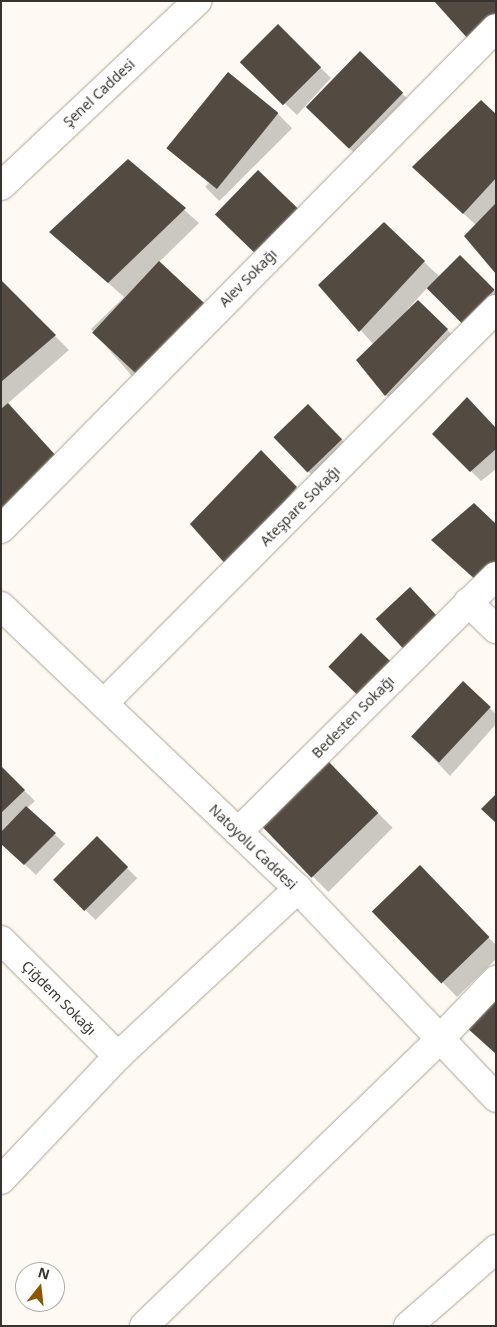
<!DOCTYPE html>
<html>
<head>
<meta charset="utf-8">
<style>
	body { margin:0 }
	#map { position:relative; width:497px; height:1327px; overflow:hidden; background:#fef9f2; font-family:"Noto Sans",sans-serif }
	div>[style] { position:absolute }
	.shadow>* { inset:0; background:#0003; transform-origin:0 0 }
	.building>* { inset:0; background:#534b42; transform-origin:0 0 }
	.roads { filter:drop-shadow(0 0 1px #aca399) drop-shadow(0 0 1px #aca399) }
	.minor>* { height:28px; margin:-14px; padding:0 14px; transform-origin:14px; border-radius:14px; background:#fff }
	.secondary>* { height:28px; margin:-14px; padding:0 14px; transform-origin:14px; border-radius:14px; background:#fff }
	span { translate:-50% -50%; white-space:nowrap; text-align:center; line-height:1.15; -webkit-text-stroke:5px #fff; paint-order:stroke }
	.street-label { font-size:14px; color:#37342f }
	.frame { position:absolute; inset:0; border:2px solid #37342f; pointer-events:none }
	.north { position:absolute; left:15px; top:1262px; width:50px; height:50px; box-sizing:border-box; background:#fff; border:1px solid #afaeac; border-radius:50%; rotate:16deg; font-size:14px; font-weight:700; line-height:20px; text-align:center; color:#37342f }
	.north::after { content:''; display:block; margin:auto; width:18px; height:22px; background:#8a5700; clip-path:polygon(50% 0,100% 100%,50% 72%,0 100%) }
</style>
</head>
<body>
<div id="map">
	<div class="shadow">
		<i style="clip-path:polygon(278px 26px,331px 78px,297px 115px,252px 73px)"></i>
		<i style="left:360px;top:53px;width:74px;height:76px;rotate:44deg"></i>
		<i style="left:278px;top:114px;width:20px;height:103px;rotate:45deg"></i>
		<i style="clip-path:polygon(496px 116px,496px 272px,476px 225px,428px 181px)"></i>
		<i style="clip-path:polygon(128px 160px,199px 223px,159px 262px,217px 318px,145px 391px,91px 329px,124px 297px,51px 233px)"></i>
		<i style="clip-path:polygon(460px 257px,496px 292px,496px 311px,428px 287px,407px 310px,408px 311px,418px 302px,458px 340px,396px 405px,386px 395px,374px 345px,320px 285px,424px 262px,439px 276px)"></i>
		<i style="clip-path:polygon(2px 283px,69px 350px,7px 404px,22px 419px,1px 512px)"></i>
		<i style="left:308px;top:406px;width:62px;height:46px;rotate:45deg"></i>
		<i style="clip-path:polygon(496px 429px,496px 469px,481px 481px,434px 434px)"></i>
		<i style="clip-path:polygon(261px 452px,310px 502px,229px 566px)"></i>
		<i style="clip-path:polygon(463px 683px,496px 714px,496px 724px,450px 776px,414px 738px)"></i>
		<i style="left:329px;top:764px;width:90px;height:91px;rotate:45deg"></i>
		<i style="clip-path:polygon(1px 768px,35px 801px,27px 808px,65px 844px,36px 875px,1px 842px)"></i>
		<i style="left:97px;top:838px;width:57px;height:59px;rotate:45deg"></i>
		<i style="clip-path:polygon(420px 867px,496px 945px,496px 959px,457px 997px,373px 911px)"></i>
	</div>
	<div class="building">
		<i style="clip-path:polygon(434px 1px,496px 1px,496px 14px,469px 40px)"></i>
		<i style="left:278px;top:24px;width:61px;height:54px;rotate:45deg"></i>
		<i style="left:360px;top:51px;width:60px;height:78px;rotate:44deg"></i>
		<i style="left:228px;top:72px;width:65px;height:98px;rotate:39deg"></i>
		<i style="clip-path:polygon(481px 100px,496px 114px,496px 178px,463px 214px,412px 167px)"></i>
		<i style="clip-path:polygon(128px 159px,186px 208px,108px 283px,49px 232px)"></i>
		<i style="left:258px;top:170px;width:62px;height:62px;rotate:44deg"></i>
		<i style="clip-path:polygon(496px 203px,496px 274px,464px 236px)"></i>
		<i style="clip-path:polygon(384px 222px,425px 261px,359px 332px,318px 285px)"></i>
		<i style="left:460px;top:255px;width:49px;height:47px;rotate:45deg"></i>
		<i style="left:159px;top:261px;width:62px;height:98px;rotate:43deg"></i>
		<i style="clip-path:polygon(1px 280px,56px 335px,1px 382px)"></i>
		<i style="clip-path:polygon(418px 300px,448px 329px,385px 396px,356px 360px)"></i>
		<i style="clip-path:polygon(467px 397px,496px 428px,496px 449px,470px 472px,432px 434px)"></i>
		<i style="clip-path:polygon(8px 403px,58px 458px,1px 514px,1px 409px)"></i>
		<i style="left:308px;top:404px;width:49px;height:48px;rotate:46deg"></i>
		<i style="clip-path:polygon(261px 450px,297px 487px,228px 567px,190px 524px)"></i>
		<i style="clip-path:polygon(474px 503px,496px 524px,496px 563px,477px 581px,431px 540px)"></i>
		<i style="left:410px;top:587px;width:42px;height:47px;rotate:47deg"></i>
		<i style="left:361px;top:633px;width:43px;height:47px;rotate:44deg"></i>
		<i style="left:463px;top:681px;width:38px;height:76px;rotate:43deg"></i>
		<i style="left:329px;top:762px;width:71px;height:93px;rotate:46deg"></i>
		<i style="clip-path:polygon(1px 766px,25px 790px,1px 813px)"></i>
		<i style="clip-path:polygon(496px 794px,496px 823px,481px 809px)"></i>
		<i style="clip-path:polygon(26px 806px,56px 833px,24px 865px,1px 844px,1px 832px)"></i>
		<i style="left:97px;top:836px;width:44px;height:62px;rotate:45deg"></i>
		<i style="left:420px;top:865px;width:100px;height:67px;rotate:46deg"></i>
		<i style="clip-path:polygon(496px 995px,496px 1054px,466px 1027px)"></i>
	</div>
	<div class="roads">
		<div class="minor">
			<i style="left:1px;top:186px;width:270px;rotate:-43.3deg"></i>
			<i style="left:1px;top:529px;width:704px;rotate:-45.35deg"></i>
			<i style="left:468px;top:602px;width:39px;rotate:44deg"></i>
			<i style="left:104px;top:703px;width:556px;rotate:-45.15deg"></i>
			<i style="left:238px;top:832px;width:363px;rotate:-44.8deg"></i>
			<i style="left:1px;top:940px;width:165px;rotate:44.8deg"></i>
			<i style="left:1px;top:1180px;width:170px;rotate:-46.7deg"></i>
			<i style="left:118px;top:1056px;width:246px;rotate:-42.9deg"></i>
			<i style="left:144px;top:1326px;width:411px;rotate:-44.1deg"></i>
			<i style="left:439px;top:1040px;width:83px;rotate:-46.5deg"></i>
			<i style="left:408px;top:1326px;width:117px;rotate:-41.2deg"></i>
		</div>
		<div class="secondary">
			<i style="left:1px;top:606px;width:410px;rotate:43.6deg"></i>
			<i style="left:298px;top:889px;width:288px;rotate:46.5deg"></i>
		</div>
	</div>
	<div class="street-label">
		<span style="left:99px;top:93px;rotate:-43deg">Şenel Caddesi</span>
		<span style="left:248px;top:278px;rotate:-45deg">Alev Sokağı</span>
		<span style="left:300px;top:506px;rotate:-45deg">Ateşpare Sokağı</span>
		<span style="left:353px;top:717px;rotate:-45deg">Bedesten Sokağı</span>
		<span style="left:253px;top:847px;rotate:44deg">Natoyolu Caddesi</span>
		<span style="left:59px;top:998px;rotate:45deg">Çiğdem Sokağı</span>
	</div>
	<div class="frame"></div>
	<div class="north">N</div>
</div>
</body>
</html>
